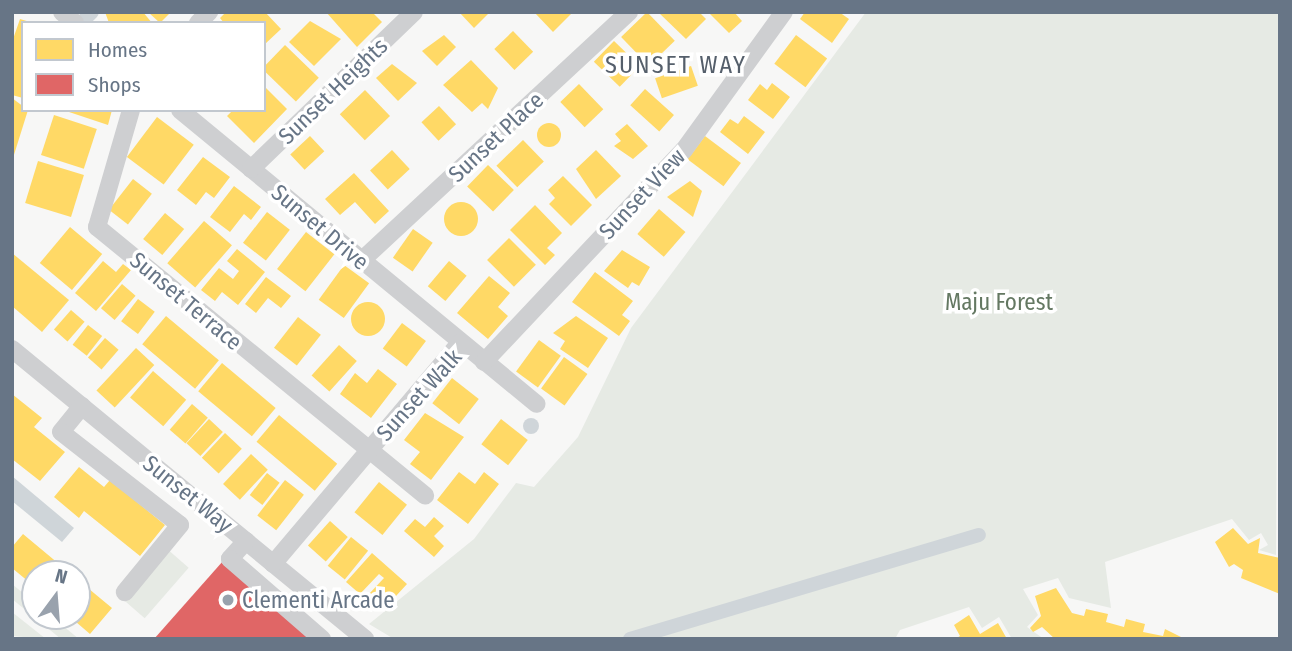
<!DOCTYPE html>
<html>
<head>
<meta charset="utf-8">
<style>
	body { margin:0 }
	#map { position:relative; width:1292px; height:651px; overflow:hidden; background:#f7f7f6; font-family:"Fira Sans Condensed",sans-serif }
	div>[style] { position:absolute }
	.green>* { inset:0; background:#e6eae4; transform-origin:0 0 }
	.water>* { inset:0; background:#cfd5d9 }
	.round { border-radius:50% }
	.homes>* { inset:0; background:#ffd966; transform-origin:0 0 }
	.shops>* { inset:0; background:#e06666 }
	.canal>* { height:14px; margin:-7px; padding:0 7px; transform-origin:7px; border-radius:7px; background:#cfd5d9 }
	.minor>* { height:18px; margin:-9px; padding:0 9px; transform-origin:9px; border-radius:9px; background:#cecfd1 }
	.dots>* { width:19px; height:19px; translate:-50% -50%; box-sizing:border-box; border:4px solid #fff; border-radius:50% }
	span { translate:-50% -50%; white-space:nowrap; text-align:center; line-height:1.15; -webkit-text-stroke:7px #fff; paint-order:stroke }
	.street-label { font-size:23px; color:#677586 }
	.park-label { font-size:23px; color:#647862 }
	.poi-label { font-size:23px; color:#677586 }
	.left { translate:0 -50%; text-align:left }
	.neighbourhood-label { font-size:24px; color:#555f6b; letter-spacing:2px }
	.frame { position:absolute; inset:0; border:14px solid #677586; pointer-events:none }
	.legend { position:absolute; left:21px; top:21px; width:245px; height:91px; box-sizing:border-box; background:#fff; border:2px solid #c2c8cf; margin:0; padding:9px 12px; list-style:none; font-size:21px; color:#677586 }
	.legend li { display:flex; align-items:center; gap:14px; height:35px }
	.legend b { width:35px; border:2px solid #c2c8cf }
	.north { position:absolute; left:21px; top:560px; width:70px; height:70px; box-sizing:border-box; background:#fff; border:2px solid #c2c8cf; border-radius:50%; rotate:16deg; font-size:19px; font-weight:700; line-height:28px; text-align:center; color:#677586 }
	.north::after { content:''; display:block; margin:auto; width:24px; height:32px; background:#99a2ad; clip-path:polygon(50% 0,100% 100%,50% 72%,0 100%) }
</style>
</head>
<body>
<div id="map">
	<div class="green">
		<i style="clip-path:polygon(866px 12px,1280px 12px,1276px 555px,1259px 550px,1268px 545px,1261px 533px,1249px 540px,1232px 519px,1105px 562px,1111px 608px,1069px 598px,1058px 578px,1023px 589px,1038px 615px,1027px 627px,1044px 639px,1012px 639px,999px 617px,982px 628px,969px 607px,900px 630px,895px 639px,394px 639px,369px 624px,474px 539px,516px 483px,534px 487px,578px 437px,631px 328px)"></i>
		<i style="left:166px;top:548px;width:30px;height:67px;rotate:41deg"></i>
		<i style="clip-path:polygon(12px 584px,35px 603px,35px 616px,51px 616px,79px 639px,61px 639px,12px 599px)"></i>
		<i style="clip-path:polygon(12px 612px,46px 639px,12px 636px)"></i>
	</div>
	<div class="water">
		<i class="round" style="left:523px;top:418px;width:16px;height:16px"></i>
		<i style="clip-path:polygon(12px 476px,74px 528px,62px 542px,12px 501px)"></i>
	</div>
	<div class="homes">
		<i style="clip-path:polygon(105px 12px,143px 12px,152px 23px,109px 23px)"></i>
		<i style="clip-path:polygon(148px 12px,171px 12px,160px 23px)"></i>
		<i style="clip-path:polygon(226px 12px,265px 12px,281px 29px,264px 45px,264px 23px,224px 23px,220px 18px)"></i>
		<i style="clip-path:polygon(326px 12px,372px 12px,382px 22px,357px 47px)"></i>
		<i style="clip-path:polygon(459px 12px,490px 12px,474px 28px)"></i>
		<i style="clip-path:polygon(534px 12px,573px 12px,553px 32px)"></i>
		<i style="left:647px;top:12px;width:40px;height:36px;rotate:46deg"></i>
		<i style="clip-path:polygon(658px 12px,699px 12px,706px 19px,686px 39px)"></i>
		<i style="clip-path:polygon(708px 12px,734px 12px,742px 21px,729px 33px)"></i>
		<i style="clip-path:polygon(805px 12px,839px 12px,849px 19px,832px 43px,800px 19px)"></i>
		<i style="clip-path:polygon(20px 19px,30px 22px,23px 23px,23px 98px,12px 95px,12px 42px)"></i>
		<i style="clip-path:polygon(310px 21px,341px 39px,314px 66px,289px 42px)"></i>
		<i style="left:513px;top:31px;width:29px;height:26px;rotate:46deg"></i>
		<i style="clip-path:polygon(444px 35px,456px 47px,437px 66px,422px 51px)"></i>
		<i style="left:796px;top:35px;width:39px;height:36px;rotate:37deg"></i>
		<i style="left:614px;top:41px;width:36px;height:29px;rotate:44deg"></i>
		<i style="left:285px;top:45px;width:47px;height:33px;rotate:44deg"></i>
		<i style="clip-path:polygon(471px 60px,498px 88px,488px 109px,482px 103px,472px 112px,443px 85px)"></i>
		<i style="clip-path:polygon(392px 64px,417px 83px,398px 101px,376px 78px)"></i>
		<i style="left:691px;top:66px;width:21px;height:38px;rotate:71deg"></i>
		<i style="clip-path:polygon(772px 83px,790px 97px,773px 119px,748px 100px,760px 84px,767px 90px)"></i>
		<i style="left:579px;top:84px;width:35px;height:26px;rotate:46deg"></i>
		<i style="clip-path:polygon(264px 86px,287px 109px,254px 143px,227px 116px,233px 110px,264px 110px)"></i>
		<i style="left:645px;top:89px;width:39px;height:22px;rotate:42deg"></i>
		<i style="left:365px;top:90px;width:36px;height:35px;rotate:46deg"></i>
		<i style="clip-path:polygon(12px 98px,28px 110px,13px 158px,12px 158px)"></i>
		<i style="left:439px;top:106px;width:25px;height:24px;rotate:47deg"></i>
		<i style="clip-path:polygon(63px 110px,112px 110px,108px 125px)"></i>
		<i style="left:54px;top:115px;width:45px;height:42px;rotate:18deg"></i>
		<i style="clip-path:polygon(744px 116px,765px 132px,748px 154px,720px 132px,730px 119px,738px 124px)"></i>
		<i style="left:157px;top:117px;width:46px;height:50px;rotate:37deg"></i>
		<i class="round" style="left:537px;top:123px;width:24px;height:24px"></i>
		<i style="clip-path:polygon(627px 124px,648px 146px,633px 159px,614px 146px,621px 141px,615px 134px)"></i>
		<i style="left:310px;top:136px;width:21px;height:27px;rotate:47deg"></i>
		<i style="left:705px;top:136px;width:45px;height:29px;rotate:37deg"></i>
		<i style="left:523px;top:140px;width:30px;height:37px;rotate:46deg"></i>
		<i style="left:392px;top:150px;width:26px;height:30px;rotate:47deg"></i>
		<i style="clip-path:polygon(596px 150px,621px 176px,596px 199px,576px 169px)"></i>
		<i style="clip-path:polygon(203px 157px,230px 177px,214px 198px,206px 192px,196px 205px,177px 190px)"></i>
		<i style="left:38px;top:161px;width:48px;height:44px;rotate:17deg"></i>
		<i style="left:488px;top:165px;width:36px;height:30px;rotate:44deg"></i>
		<i style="clip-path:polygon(354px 173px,389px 211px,375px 224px,355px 202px,340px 215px,325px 199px)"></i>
		<i style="clip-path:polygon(563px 176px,592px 205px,571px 226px,549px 204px,555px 198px,548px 190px)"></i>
		<i style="left:133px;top:179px;width:24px;height:39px;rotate:38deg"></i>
		<i style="clip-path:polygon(690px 181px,702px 191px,693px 217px,667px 197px)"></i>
		<i style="clip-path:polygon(234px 186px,261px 207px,251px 220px,244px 214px,230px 232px,210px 217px)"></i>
		<i class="round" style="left:444px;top:202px;width:34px;height:34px"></i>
		<i style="clip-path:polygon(535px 205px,562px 233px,547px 248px,555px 255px,545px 265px,510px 230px)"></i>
		<i style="left:659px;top:209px;width:35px;height:33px;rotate:41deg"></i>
		<i style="left:267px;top:212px;width:29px;height:39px;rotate:38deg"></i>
		<i style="left:165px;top:213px;width:25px;height:34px;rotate:40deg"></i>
		<i style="left:204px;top:221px;width:37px;height:56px;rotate:41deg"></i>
		<i style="left:70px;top:227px;width:42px;height:47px;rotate:40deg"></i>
		<i style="left:413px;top:229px;width:24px;height:35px;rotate:35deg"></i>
		<i style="left:306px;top:232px;width:36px;height:47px;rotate:38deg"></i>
		<i style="left:509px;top:238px;width:38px;height:31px;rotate:45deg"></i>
		<i style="clip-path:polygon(237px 249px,265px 272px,238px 305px,222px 292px,215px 301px,201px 290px,219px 268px,233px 279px,239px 271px,227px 261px)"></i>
		<i style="clip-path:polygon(622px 250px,650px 267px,639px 286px,632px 282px,628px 288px,604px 271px)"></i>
		<i style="clip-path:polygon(12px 253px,69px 300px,42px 332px,12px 306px)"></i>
		<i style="clip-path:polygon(103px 261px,116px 272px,123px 264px,131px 270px,96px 311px,75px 293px)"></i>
		<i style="left:449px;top:261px;width:23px;height:33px;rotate:40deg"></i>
		<i style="left:344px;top:265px;width:31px;height:43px;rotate:36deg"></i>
		<i style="clip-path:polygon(595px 272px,633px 301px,622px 315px,630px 321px,619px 336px,572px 302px)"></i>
		<i style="clip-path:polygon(489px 276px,510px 293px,498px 307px,508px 316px,488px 339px,457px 313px)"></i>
		<i style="clip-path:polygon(266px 277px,291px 296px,281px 308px,268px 298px,256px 313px,245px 304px)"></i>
		<i style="left:122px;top:284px;width:18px;height:32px;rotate:41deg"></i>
		<i style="left:138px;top:299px;width:21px;height:28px;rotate:37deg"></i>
		<i class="round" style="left:351px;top:302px;width:34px;height:34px"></i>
		<i style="left:71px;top:310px;width:18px;height:26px;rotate:41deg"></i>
		<i style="left:166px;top:316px;width:69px;height:37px;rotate:40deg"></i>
		<i style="clip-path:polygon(576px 316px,608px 338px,588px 368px,560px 349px,565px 341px,553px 333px)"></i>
		<i style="left:298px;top:317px;width:29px;height:39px;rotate:38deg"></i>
		<i style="left:402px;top:323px;width:30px;height:32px;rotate:37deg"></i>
		<i style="left:88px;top:325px;width:18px;height:25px;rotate:38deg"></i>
		<i style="left:105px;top:338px;width:18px;height:26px;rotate:41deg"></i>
		<i style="left:539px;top:340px;width:27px;height:39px;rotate:36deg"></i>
		<i style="left:339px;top:345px;width:24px;height:41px;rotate:42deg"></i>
		<i style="left:136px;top:348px;width:25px;height:58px;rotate:43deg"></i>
		<i style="left:564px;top:357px;width:29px;height:39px;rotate:36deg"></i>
		<i style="left:222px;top:363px;width:70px;height:37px;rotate:40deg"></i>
		<i style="clip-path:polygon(378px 369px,397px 384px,371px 418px,340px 394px,355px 373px,367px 383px)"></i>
		<i style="left:153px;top:371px;width:44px;height:35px;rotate:41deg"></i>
		<i style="left:452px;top:378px;width:34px;height:32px;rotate:38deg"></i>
		<i style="clip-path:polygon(12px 394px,42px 418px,34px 427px,65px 452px,40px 481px,12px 459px)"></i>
		<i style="left:192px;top:404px;width:21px;height:34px;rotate:41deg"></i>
		<i style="clip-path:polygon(425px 413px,464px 437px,431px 480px,410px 464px,420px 452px,404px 440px)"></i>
		<i style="left:279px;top:415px;width:76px;height:35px;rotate:40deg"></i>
		<i style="left:209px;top:419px;width:19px;height:33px;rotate:43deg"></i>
		<i style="left:501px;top:419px;width:34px;height:32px;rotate:38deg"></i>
		<i style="left:225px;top:433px;width:23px;height:34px;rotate:43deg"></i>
		<i style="left:251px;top:454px;width:23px;height:41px;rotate:43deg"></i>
		<i style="clip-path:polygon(79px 467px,104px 487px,110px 480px,165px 525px,140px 556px,84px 511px,79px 518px,54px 497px)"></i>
		<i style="clip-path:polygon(459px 472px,475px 484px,484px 472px,499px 484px,468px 524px,437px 500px)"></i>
		<i style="left:267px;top:473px;width:16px;height:28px;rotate:38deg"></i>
		<i style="left:285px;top:480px;width:24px;height:45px;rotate:38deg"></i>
		<i style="left:379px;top:482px;width:36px;height:39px;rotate:39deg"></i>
		<i style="clip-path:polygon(434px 517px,444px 526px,434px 536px,444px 546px,434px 557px,404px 531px,415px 519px,425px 527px)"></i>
		<i style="left:330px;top:521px;width:24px;height:33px;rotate:42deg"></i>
		<i style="clip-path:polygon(1233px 528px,1248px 544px,1260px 538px,1258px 553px,1280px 558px,1280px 594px,1241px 578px,1243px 570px,1234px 564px,1229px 567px,1215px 542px)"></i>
		<i style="clip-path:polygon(23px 534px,71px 574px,35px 574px,35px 587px,12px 568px,12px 547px)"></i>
		<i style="left:351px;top:537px;width:22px;height:37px;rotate:39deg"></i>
		<i style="clip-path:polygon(372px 553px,407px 584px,385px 608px,369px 594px,384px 578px,379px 574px,360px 594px,346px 582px)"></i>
		<i style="clip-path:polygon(77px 579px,112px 608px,90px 634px,69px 616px,77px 616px)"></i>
		<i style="clip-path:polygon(1056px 588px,1072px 613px,1084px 616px,1086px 609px,1108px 614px,1106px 622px,1124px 627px,1126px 619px,1145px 624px,1143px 632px,1163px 636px,1165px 629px,1185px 639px,1055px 639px,1042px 627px,1033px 632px,1030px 628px,1041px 616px,1035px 596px)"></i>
		<i style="clip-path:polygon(969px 615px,980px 634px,998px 623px,1007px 639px,955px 639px,960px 636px,954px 625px)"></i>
	</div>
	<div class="shops">
		<i style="clip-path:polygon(223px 561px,313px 639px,154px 639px)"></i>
	</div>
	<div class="canal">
		<i style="left:84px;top:20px;width:11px;rotate:-45deg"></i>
		<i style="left:630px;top:639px;width:364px;rotate:-16.6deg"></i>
	</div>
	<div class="minor">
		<i style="left:62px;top:12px;width:17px;rotate:40deg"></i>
		<i style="left:198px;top:23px;width:16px;rotate:-45deg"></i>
		<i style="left:131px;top:110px;width:122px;rotate:106.2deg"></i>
		<i style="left:97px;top:227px;width:424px;rotate:39.3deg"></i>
		<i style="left:180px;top:110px;width:462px;rotate:39.5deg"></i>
		<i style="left:251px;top:169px;width:226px;rotate:-43.9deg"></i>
		<i style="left:361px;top:261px;width:366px;rotate:-42.9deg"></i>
		<i style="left:12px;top:349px;width:457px;rotate:39.4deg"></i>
		<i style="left:484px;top:362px;width:291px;rotate:-46.7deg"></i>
		<i style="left:684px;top:150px;width:170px;rotate:-54.1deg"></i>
		<i style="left:82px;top:406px;width:33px;rotate:129deg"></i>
		<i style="left:61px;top:432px;width:151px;rotate:38deg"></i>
		<i style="left:180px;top:525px;width:87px;rotate:129.4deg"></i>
		<i style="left:246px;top:541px;width:24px;rotate:132deg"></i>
		<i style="left:230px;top:559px;width:122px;rotate:41deg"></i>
		<i style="left:273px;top:564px;width:289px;rotate:-49.8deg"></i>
	</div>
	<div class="dots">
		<i style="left:228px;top:600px;background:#99a2ad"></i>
	</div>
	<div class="street-label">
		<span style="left:333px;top:91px;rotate:-44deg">Sunset Heights</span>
		<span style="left:496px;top:137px;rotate:-43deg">Sunset Place</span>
		<span style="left:642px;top:194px;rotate:-47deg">Sunset View</span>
		<span style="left:320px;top:227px;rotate:40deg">Sunset Drive</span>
		<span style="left:186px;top:301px;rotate:40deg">Sunset Terrace</span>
		<span style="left:419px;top:395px;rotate:-48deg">Sunset Walk</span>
		<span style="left:188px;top:494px;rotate:39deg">Sunset Way</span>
	</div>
	<div class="park-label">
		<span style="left:999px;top:302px">Maju Forest</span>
	</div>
	<div class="poi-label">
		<span class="left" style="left:242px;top:600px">Clementi Arcade</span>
	</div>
	<div class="neighbourhood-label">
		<span style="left:676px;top:66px">SUNSET WAY</span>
	</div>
	<div class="frame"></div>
	<ul class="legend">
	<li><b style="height:19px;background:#ffd966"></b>Homes</li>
	<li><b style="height:19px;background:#e06666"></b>Shops</li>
	</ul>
	<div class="north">N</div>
</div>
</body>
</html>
